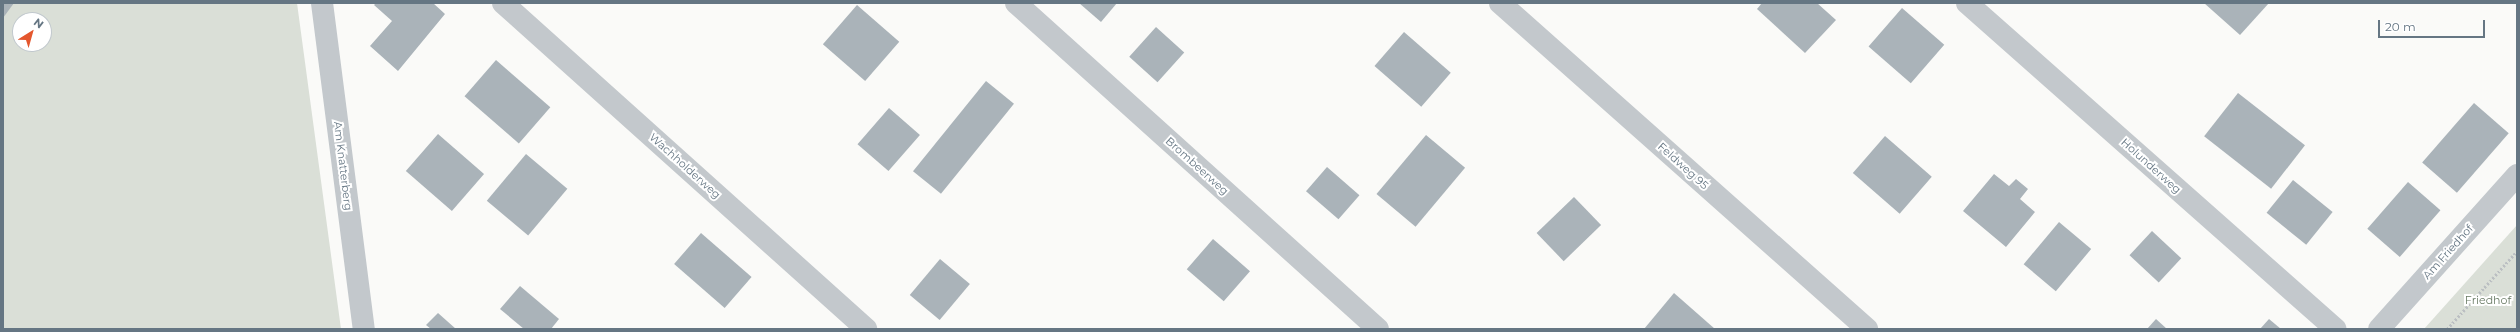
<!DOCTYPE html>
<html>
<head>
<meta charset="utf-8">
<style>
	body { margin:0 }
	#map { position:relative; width:2520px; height:332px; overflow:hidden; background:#fafaf8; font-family:Montserrat,sans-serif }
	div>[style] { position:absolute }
	.green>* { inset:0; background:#dadfd7 }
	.building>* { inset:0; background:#aab3b9; transform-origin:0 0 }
	.path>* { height:2.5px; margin-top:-1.25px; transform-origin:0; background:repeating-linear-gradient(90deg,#bbbfc2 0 2px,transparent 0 4px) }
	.minor>* { height:22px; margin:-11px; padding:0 11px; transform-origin:11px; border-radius:11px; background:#c3c8cc }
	span { translate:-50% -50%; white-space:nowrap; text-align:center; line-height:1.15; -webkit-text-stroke:4px #fff; paint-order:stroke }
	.street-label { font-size:11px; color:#657683 }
	.park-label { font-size:11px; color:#687a64 }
	.frame { position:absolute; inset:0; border:4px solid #657683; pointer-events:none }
	.north { position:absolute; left:12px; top:12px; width:40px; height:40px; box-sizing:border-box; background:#fff; border:1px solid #c1c8cd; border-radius:50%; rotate:37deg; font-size:11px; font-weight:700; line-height:16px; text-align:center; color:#657683 }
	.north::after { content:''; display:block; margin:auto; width:14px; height:18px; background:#e4572e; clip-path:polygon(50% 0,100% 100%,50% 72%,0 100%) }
	.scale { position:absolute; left:2378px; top:20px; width:107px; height:18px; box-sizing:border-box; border:2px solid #657683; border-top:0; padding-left:5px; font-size:12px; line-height:14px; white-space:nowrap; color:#657683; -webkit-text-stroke:3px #fff; paint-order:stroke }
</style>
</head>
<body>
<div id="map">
	<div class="green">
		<i style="clip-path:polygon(evenodd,3px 3px,297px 3px,341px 329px,3px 329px,3px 3px,20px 20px,44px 20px,44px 44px,20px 44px,20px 20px)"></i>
		<i style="clip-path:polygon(2517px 225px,2517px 329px,2424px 329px)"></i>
	</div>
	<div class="building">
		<i style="clip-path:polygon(3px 3px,14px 3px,3px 18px)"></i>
		<i style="clip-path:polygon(376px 3px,433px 3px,445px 14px,398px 71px,370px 46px,392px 21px,374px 5px)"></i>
		<i style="clip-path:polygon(1079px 3px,1117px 3px,1101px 22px)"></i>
		<i style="clip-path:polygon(1762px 3px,1817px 3px,1836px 20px,1805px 53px,1757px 9px)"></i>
		<i style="clip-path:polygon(2204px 3px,2269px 3px,2240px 35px)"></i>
		<i style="left:857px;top:5px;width:56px;height:52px;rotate:41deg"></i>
		<i style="left:1902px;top:8px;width:56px;height:51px;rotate:41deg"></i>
		<i style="left:1156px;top:27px;width:38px;height:40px;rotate:42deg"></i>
		<i style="left:1404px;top:32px;width:62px;height:45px;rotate:41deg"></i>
		<i style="left:496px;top:60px;width:72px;height:48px;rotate:41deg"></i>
		<i style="left:986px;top:81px;width:36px;height:116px;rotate:39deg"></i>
		<i style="left:2238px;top:93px;width:85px;height:55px;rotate:38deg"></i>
		<i style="left:2474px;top:103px;width:46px;height:79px;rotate:41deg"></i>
		<i style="left:889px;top:108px;width:41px;height:48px;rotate:41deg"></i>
		<i style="left:438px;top:134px;width:61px;height:49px;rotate:41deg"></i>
		<i style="left:1426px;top:135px;width:51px;height:77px;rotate:40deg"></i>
		<i style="left:1885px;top:136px;width:62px;height:49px;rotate:41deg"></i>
		<i style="left:526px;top:154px;width:54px;height:61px;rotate:40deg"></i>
		<i style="left:1327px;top:167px;width:43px;height:32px;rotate:41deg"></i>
		<i style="clip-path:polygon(1994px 174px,2009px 186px,2016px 179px,2028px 189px,2020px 199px,2035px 212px,2006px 247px,1963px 211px)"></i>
		<i style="left:2293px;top:180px;width:51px;height:42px;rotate:39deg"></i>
		<i style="left:2408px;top:182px;width:43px;height:62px;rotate:41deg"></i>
		<i style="left:1574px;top:197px;width:39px;height:52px;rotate:46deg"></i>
		<i style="left:2059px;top:222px;width:42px;height:55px;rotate:40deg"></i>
		<i style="left:2152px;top:231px;width:40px;height:33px;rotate:43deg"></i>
		<i style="left:701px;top:233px;width:67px;height:41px;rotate:41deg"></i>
		<i style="left:1213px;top:239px;width:49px;height:40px;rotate:41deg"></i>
		<i style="left:940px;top:259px;width:39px;height:47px;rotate:40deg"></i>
		<i style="clip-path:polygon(520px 286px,559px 319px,551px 329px,524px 329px,500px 309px)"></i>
		<i style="clip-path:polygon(1674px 293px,1715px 329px,1644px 329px)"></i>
		<i style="clip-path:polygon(438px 313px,456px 329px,431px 329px,426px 325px)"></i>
		<i style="clip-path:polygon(2156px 319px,2167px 329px,2147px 329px)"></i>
		<i style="clip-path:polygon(2269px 319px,2281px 329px,2260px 329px)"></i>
	</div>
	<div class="path">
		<i style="left:2447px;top:329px;width:105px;rotate:-48.1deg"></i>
	</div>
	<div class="minor">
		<i style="left:322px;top:3px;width:329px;rotate:82.7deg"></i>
		<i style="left:503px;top:3px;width:488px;rotate:41.9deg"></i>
		<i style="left:1016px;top:3px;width:487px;rotate:42deg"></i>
		<i style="left:1500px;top:3px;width:491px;rotate:41.6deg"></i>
		<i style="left:1967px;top:3px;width:492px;rotate:41.5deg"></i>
		<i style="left:2379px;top:329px;width:207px;rotate:-48.1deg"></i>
	</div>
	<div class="street-label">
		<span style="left:343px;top:166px;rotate:83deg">Am Knatterberg</span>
		<span style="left:685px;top:166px;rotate:42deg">Wachholderweg</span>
		<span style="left:1197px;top:166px;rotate:42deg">Brombeerweg</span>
		<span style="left:1683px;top:166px;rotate:42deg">Feldweg 95</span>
		<span style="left:2151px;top:166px;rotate:42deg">Holunderweg</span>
		<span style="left:2448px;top:252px;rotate:-48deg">Am Friedhof</span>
	</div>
	<div class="park-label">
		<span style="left:2488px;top:300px">Friedhof</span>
	</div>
	<div class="frame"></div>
	<div class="north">N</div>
	<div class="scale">20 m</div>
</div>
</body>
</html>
